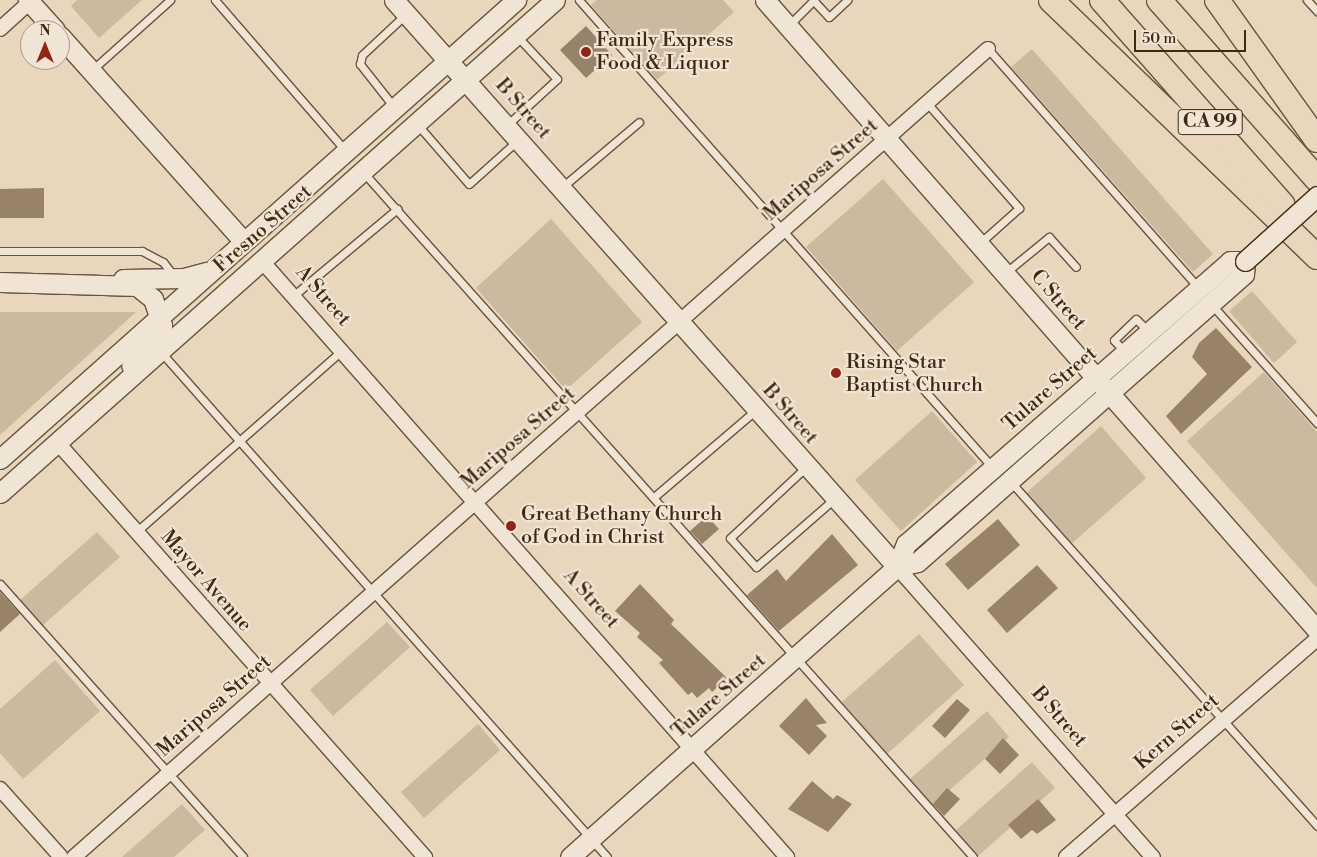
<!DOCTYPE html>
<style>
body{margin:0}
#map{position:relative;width:1317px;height:857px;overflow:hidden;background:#e8d6bd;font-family:"Libre Bodoni",serif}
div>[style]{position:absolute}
.green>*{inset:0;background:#cbb9a0}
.building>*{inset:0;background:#97836a}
.roads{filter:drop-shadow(1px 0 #69543b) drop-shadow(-1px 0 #69543b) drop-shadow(0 1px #69543b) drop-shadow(0 -1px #69543b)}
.lane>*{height:7px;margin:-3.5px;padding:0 3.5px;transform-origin:3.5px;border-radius:3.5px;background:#f0e4d4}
.street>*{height:14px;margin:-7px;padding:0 7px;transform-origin:7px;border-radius:7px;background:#f0e4d4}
.secondary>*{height:19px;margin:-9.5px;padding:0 9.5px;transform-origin:9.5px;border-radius:9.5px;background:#f0e4d4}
.highway>*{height:24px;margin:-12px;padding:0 12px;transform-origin:12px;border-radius:12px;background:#e8d6bd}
.bridges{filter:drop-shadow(1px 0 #3f2910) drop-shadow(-1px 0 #3f2910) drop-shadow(0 1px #3f2910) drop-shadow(0 -1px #3f2910)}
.secondary-bridge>*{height:19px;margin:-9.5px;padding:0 9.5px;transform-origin:9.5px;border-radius:9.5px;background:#f0e4d4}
.dots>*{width:14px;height:14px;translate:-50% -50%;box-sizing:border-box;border:2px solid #f0e4d4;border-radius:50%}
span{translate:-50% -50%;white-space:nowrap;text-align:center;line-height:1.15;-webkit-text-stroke:4.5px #f0e4d4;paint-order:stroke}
.shield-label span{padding:1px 4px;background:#f0e4d4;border:1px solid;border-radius:4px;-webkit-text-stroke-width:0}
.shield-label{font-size:19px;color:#3f2910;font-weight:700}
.poi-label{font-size:20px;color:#3f2910}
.left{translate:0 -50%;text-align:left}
.street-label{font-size:20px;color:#3f2910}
.north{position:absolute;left:20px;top:20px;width:50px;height:50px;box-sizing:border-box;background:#f0e4d4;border:1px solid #a99986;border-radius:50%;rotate:0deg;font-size:14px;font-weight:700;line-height:20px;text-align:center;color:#3f2910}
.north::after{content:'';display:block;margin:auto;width:18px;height:22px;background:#8f2418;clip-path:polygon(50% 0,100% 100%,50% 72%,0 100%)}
.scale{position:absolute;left:1134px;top:30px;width:112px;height:22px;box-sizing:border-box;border:2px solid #3f2910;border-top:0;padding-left:6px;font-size:15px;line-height:18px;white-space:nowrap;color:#3f2910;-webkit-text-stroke:4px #f0e4d4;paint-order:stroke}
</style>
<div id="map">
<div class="green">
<i style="clip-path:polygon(77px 0,142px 0,99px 38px,71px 6px)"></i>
<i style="clip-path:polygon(597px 0,723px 0,734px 12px,657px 80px,591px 5px)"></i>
<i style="clip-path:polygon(1032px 49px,1213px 254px,1193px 272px,1011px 67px)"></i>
<i style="clip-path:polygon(883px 179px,974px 282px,897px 351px,806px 247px)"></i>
<i style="clip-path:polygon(551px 219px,642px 322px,566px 390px,476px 288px)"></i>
<i style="clip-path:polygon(1252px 291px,1297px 342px,1274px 363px,1229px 311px)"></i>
<i style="clip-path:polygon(0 312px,136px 312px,0 435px)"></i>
<i style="clip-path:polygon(1264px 372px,1317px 432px,1317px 588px,1187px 441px)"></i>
<i style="clip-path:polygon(932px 411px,977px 462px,901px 531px,855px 480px)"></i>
<i style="clip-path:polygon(1101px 426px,1146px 478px,1069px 546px,1024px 495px)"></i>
<i style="clip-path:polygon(97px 532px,120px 557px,43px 625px,20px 600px)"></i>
<i style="clip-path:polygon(387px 622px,410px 647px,333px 716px,310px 690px)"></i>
<i style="clip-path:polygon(919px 634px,964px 685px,887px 754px,842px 702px)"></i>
<i style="clip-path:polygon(55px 660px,100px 711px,23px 779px,0 753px,0 709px)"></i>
<i style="clip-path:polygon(987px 711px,1009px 737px,933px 805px,910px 779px)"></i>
<i style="clip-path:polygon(478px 724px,500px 750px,424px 818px,401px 792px)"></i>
<i style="clip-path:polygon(1032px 762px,1055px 788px,978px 856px,955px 831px)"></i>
<i style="clip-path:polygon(182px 804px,205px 830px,174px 857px,122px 857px)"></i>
</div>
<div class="building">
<i style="clip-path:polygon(586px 26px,612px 55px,586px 78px,560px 50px)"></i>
<i style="clip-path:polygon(44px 188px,44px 218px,0 218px,0 189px)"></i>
<i style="clip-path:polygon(1216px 328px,1252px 367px,1181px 434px,1166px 416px,1207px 374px,1192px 357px,1199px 343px)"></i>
<i style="clip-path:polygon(707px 516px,719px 529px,702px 544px,690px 531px)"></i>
<i style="clip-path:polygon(998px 519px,1020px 545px,968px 590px,945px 564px)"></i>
<i style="clip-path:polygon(832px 534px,858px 565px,779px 631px,747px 595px,777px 569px,786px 581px)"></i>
<i style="clip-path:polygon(1037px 565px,1058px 588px,1007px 633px,987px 610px)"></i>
<i style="clip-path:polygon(640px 584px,674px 620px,671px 624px,727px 678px,712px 692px,709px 688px,697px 698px,692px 692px,688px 695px,659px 663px,663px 660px,637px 637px,640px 633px,615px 611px)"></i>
<i style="clip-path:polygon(0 592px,20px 614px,0 632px)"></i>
<i style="clip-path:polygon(806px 698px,827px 723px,816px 725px,827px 736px,809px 755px,779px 726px)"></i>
<i style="clip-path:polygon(957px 699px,970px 710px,945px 738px,932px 726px)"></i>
<i style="clip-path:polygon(1003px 738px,1019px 755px,1000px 774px,985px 759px)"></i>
<i style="clip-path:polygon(812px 781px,833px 799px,837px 795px,852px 804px,828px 832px,788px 809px)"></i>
<i style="clip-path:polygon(947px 788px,960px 799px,944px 816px,933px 804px)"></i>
<i style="clip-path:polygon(1038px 799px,1056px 820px,1037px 834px,1032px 830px,1021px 839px,1008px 825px)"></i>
</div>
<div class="roads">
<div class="lane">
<i style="left:215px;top:0;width:200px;rotate:49.1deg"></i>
<i style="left:579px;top:0;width:625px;rotate:48.5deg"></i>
<i style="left:813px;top:0;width:23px;rotate:47deg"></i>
<i style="left:829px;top:17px;width:25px;rotate:-43deg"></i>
<i style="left:1307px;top:0;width:15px;rotate:48deg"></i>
<i style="left:788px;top:26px;width:37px;rotate:-45deg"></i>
<i style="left:988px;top:49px;width:317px;rotate:48.6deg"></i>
<i style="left:92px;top:70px;width:105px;rotate:-41.9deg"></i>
<i style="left:927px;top:103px;width:140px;rotate:48.8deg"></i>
<i style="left:1019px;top:208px;width:52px;rotate:138.1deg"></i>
<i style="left:394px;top:107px;width:55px;rotate:-128.3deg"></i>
<i style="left:360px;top:64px;width:9px;rotate:-77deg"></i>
<i style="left:362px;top:55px;width:60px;rotate:-43deg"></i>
<i style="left:417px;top:124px;width:79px;rotate:49.1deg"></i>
<i style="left:469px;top:184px;width:64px;rotate:-41.9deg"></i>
<i style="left:507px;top:125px;width:68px;rotate:-42.6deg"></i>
<i style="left:557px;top:79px;width:60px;rotate:-133deg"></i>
<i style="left:363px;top:172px;width:917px;rotate:48.31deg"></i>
<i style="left:561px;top:188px;width:102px;rotate:-40.2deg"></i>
<i style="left:0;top:251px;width:142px"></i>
<i style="left:142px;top:251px;width:24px;rotate:28deg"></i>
<i style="left:163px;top:262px;width:18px;rotate:52deg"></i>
<i style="left:1005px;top:273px;width:57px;rotate:-39.3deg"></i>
<i style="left:1049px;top:237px;width:40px;rotate:48deg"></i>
<i style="left:293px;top:296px;width:136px;rotate:-39.9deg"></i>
<i style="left:1212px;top:305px;width:158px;rotate:48.3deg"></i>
<i style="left:160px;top:351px;width:675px;rotate:48.54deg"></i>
<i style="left:1125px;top:352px;width:16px;rotate:-133deg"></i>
<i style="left:1114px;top:340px;width:30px;rotate:-44deg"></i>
<i style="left:1136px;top:319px;width:17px;rotate:45deg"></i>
<i style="left:806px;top:467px;width:104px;rotate:136.9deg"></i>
<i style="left:730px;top:538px;width:39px;rotate:48deg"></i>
<i style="left:756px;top:567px;width:103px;rotate:-41.1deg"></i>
<i style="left:1010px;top:481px;width:462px;rotate:48.3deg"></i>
<i style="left:654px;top:497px;width:134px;rotate:-40.5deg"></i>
<i style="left:136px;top:532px;width:273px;rotate:-41.4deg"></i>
<i style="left:0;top:584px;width:365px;rotate:48.3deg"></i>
</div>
<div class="street">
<i style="left:0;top:29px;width:43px;rotate:-42.2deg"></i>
<i style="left:261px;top:260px;width:796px;rotate:48.62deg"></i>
<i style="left:57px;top:442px;width:555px;rotate:48.44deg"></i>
<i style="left:897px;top:567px;width:387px;rotate:48.6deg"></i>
<i style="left:0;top:789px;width:91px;rotate:48.1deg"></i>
<i style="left:74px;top:857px;width:1220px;rotate:-41.48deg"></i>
<i style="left:1066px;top:857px;width:332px;rotate:-41deg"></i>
</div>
<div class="secondary">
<i style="left:28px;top:0;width:40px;rotate:48deg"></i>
<i style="left:394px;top:0;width:758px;rotate:48.42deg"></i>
<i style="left:765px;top:0;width:838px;rotate:48.78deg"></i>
<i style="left:60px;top:36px;width:276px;rotate:48.2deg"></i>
<i style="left:123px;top:279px;width:61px;rotate:-0.9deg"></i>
<i style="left:184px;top:278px;width:24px;rotate:-15deg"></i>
<i style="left:0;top:282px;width:137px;rotate:1.7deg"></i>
<i style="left:137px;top:286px;width:21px;rotate:39deg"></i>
<i style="left:153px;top:299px;width:28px;rotate:71deg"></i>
<i style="left:162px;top:325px;width:51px;rotate:127.1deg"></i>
<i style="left:0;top:459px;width:691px;rotate:-41.65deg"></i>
<i style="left:0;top:493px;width:742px;rotate:-41.61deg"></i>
<i style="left:570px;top:857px;width:437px;rotate:-41.6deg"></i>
<i style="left:897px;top:567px;width:25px;rotate:-69deg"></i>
<i style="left:906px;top:544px;width:430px;rotate:-41.1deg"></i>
<i style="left:1230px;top:261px;width:15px"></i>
<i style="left:1245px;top:261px;width:13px;rotate:94deg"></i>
<i style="left:1244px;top:274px;width:436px;rotate:138.6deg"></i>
<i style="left:917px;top:562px;width:21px;rotate:166deg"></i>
</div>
<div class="highway">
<i style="left:1051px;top:0;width:370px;rotate:44deg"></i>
<i style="left:1102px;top:0;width:273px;rotate:48.6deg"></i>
<i style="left:1159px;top:0;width:239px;rotate:48.6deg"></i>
<i style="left:1217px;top:0;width:172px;rotate:54.5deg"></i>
</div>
</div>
<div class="bridges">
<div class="secondary-bridge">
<i style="left:1245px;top:261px;width:97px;rotate:-42.1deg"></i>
</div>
</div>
<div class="dots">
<i style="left:586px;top:52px;background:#8f2418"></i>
<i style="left:836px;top:373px;background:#8f2418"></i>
<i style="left:511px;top:526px;background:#8f2418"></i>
</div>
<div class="shield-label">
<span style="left:1210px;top:122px">CA 99</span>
</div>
<div class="poi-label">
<span class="left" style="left:596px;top:52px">Family Express<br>Food &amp; Liquor</span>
<span class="left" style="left:846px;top:374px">Rising Star<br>Baptist Church</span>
<span class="left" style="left:521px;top:526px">Great Bethany Church<br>of God in Christ</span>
</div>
<div class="street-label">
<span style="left:523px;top:109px;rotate:49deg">B Street</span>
<span style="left:821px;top:170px;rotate:-41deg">Mariposa Street</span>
<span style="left:263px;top:229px;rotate:-41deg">Fresno Street</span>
<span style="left:323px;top:296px;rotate:49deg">A Street</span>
<span style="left:1058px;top:300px;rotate:49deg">C Street</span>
<span style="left:1050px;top:389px;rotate:-41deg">Tulare Street</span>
<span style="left:790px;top:414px;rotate:49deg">B Street</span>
<span style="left:518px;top:438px;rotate:-41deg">Mariposa Street</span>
<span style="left:206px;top:581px;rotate:49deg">Mayor Avenue</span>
<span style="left:591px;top:599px;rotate:48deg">A Street</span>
<span style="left:719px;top:696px;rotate:-41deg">Tulare Street</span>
<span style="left:214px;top:706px;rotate:-41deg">Mariposa Street</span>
<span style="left:1059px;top:717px;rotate:49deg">B Street</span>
<span style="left:1177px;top:732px;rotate:-41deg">Kern Street</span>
</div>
<div class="north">N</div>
<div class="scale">50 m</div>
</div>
